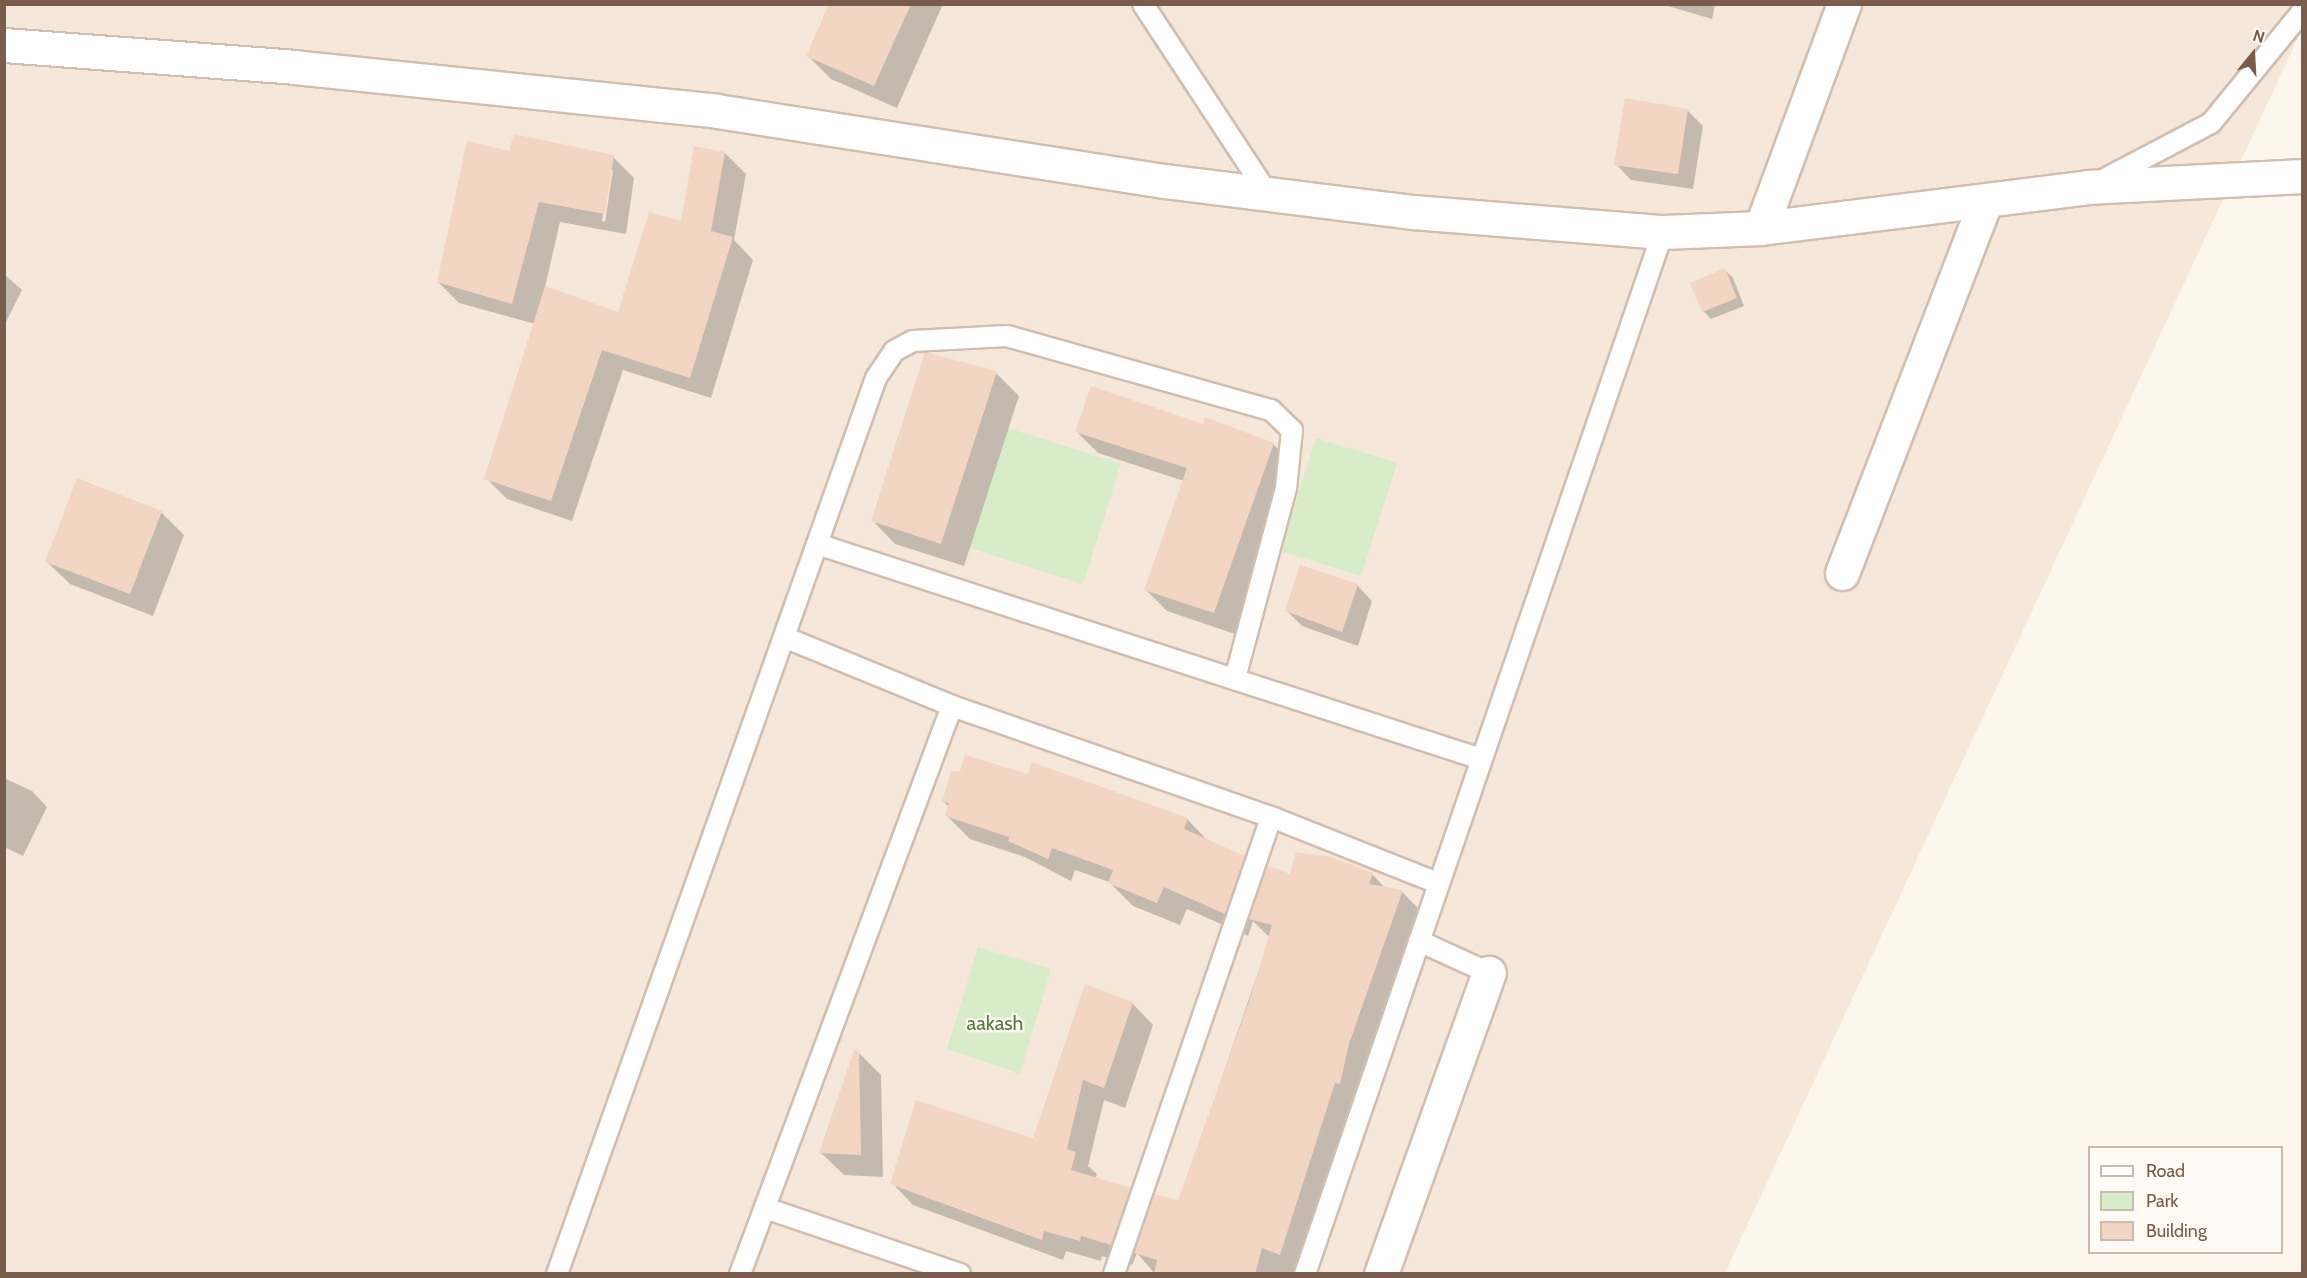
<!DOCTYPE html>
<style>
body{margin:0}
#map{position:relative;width:2307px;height:1278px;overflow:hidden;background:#fdf6ec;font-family:Cabin,sans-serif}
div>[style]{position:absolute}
.residential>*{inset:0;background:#f5e8da}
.green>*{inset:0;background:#d8ecc9}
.shadow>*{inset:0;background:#0003}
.building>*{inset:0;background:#f3d5c3}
.roads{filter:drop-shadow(2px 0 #d1beb0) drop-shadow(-2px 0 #d1beb0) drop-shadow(0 2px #d1beb0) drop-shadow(0 -2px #d1beb0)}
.lane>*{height:20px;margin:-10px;padding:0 10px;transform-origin:10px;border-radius:10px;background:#fff}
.street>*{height:33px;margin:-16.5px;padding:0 16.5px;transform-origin:16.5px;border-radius:16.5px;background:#fff}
.secondary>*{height:33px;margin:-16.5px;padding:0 16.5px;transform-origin:16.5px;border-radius:16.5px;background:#fff}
span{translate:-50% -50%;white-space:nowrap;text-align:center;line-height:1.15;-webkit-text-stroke:4.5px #fffaf3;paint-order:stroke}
.park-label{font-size:20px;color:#537a41}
.frame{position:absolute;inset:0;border:6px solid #7a5c4d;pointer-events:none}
.legend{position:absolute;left:2088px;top:1146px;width:195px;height:108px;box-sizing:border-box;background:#fffaf3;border:2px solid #cabbb1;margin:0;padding:8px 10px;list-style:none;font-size:18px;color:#7a5c4d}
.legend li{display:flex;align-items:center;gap:12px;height:30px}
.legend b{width:30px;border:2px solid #cabbb1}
.north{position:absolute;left:2223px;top:24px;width:60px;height:60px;-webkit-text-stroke:4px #fffaf3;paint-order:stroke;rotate:18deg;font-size:16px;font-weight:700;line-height:24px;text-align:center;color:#7a5c4d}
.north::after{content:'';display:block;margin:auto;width:21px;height:27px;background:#7a5c4d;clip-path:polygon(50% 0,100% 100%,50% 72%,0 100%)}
</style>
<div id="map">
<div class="residential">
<i style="clip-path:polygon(5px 5px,2302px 5px,2302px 29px,1725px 1273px,5px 1274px)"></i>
</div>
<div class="green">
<i style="clip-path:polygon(1008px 428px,1121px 464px,1083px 584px,969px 548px)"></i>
<i style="clip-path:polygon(1316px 438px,1397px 463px,1361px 576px,1280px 551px)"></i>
<i style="clip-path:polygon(978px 947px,1051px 969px,1020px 1074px,947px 1049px)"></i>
</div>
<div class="shadow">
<i style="clip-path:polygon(831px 4px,943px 4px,897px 108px,831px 79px,808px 56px)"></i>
<i style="clip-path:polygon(1661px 4px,1715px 4px,1712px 19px)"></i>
<i style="clip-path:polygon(1687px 110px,1703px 126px,1693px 189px,1631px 180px,1616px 164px)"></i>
<i style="clip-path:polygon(evenodd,511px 153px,613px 157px,634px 178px,626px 234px,560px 222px,540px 309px,619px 314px,682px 223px,725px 153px,746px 174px,734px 240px,753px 260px,711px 398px,623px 370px,572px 521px,507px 499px,486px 478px,535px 324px,459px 303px,438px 282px,511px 153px,610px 170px,613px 170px,605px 222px,602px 221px,610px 170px)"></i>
<i style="clip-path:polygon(1725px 270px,1733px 278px,1744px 306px,1711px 319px,1703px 311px)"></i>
<i style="clip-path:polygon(4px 274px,22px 290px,6px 322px,4px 322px)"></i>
<i style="clip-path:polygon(996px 373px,1019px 396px,964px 566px,895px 544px,873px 521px)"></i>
<i style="clip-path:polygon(1204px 426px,1273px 444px,1295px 465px,1235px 634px,1167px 611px,1146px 590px,1184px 481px,1098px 453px,1077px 432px)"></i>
<i style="clip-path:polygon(161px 512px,184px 535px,153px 616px,70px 584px,47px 562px)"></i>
<i style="clip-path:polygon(1357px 585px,1372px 601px,1358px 646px,1302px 626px,1287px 611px)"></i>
<i style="clip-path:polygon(4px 778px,32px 791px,47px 807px,23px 856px,4px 847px)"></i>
<i style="clip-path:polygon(944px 802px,1187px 819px,1209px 842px,1244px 857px,1265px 877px,1372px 874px,1386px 889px,1402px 892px,1431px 921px,1312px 1274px,1155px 1274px,1137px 1253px,1132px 1265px,1102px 1256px,1101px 1261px,1066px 1251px,1063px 1260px,913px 1205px,892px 1183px,1034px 1140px,1132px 1003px,1153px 1025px,1125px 1108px,1104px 1100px,1088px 1166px,1097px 1174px,1095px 1179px,1130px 1189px,1150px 1209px,1179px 1202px,1270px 938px,1253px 921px,1248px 936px,1187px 909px,1180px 925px,1133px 906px,1109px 882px,1075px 870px,1071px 881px,1025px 857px,970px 839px,947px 816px,949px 807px)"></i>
<i style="clip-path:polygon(858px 1052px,881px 1075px,883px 1177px,844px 1175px,821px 1153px)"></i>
</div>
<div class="building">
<i style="clip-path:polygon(829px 4px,911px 4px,874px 86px,806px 56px)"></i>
<i style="clip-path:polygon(1625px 98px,1688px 109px,1678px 174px,1614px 165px)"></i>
<i style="clip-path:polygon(514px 134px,614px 155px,605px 214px,539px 202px,512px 304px,437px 282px,467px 141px,509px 151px)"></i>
<i style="clip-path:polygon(694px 146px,725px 152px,711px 231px,733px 237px,690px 378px,602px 350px,551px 501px,484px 479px,545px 286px,618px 312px,649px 212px,681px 221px)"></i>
<i style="clip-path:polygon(1725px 268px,1737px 298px,1702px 312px,1690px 283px)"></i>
<i style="clip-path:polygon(925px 352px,997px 371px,941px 544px,871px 521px)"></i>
<i style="clip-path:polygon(1091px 386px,1203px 424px,1205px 417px,1274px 443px,1214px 613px,1144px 590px,1187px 468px,1075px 432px)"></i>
<i style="clip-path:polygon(77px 478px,162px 511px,130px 594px,45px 562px)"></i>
<i style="clip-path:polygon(1300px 565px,1358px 584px,1342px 632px,1285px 611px)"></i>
<i style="clip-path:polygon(965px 755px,1028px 774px,1032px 762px,1188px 818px,1184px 829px,1245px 856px,1225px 914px,1164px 887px,1157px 903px,1108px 883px,1113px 870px,1052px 848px,1048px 859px,1008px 841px,1009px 837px,945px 816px,949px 803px,942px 802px,951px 771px,960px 771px)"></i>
<i style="clip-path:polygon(1296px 852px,1331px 857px,1373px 873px,1369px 884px,1403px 890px,1349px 1044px,1340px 1084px,1335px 1083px,1280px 1255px,1262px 1248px,1255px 1274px,1154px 1274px,1157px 1260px,1134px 1253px,1154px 1194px,1178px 1200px,1252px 993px,1272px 925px,1249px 919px,1267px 865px,1290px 874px)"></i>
<i style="clip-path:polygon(1085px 984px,1133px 1002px,1104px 1088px,1083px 1080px,1067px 1149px,1076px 1152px,1071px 1170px,1131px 1188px,1111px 1245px,1081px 1236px,1080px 1241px,1044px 1231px,1042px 1240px,890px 1184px,916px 1100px,1033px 1138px)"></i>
<i style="clip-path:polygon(854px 1050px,859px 1051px,861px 1155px,819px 1153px)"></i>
</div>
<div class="roads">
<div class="lane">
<i style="left:1143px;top:4px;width:227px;rotate:56.7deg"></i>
<i style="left:2101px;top:181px;width:124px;rotate:-27.8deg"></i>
<i style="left:2211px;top:123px;width:144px;rotate:-50.7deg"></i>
<i style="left:817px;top:544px;width:698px;rotate:17.94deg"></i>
<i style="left:784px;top:637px;width:182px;rotate:22.3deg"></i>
<i style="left:952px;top:706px;width:338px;rotate:19.2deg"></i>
<i style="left:1271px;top:817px;width:180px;rotate:21.6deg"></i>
<i style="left:1419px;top:941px;width:77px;rotate:24.6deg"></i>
<i style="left:765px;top:1208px;width:206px;rotate:18.7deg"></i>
<i style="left:557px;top:1274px;width:951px;rotate:-70.4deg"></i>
<i style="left:876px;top:378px;width:32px;rotate:-56deg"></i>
<i style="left:894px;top:351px;width:21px;rotate:-28deg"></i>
<i style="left:913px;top:341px;width:94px;rotate:-3deg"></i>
<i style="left:1007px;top:336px;width:274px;rotate:15.7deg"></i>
<i style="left:1271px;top:410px;width:29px;rotate:44deg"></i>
<i style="left:1292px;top:430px;width:58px;rotate:95.9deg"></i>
<i style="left:1286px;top:488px;width:198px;rotate:105deg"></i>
<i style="left:740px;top:1274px;width:606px;rotate:-69.53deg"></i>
<i style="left:1114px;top:1274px;width:483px;rotate:-71deg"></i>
<i style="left:1305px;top:1274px;width:1102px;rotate:-71.04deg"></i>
</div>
<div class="street">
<i style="left:1761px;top:228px;width:239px;rotate:-69.7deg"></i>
<i style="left:1842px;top:573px;width:398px;rotate:-68.9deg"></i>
<i style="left:1381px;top:1274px;width:320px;rotate:-70.3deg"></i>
</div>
<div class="secondary">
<i style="left:4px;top:45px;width:291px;rotate:4.3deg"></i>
<i style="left:294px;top:67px;width:425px;rotate:5.9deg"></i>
<i style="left:717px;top:111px;width:452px;rotate:8.9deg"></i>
<i style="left:1164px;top:181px;width:251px;rotate:7.1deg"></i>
<i style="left:1413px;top:212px;width:251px;rotate:4.6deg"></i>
<i style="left:1663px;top:232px;width:98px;rotate:-2.3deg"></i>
<i style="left:1761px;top:228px;width:330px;rotate:-7.1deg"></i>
<i style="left:2088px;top:187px;width:214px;rotate:-2.9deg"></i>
</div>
</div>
<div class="park-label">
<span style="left:995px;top:1023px">aakash</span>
</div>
<div class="frame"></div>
<ul class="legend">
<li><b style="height:8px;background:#fff"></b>Road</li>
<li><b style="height:16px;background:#d8ecc9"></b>Park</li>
<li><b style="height:16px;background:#f3d5c3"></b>Building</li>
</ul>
<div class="north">N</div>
</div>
